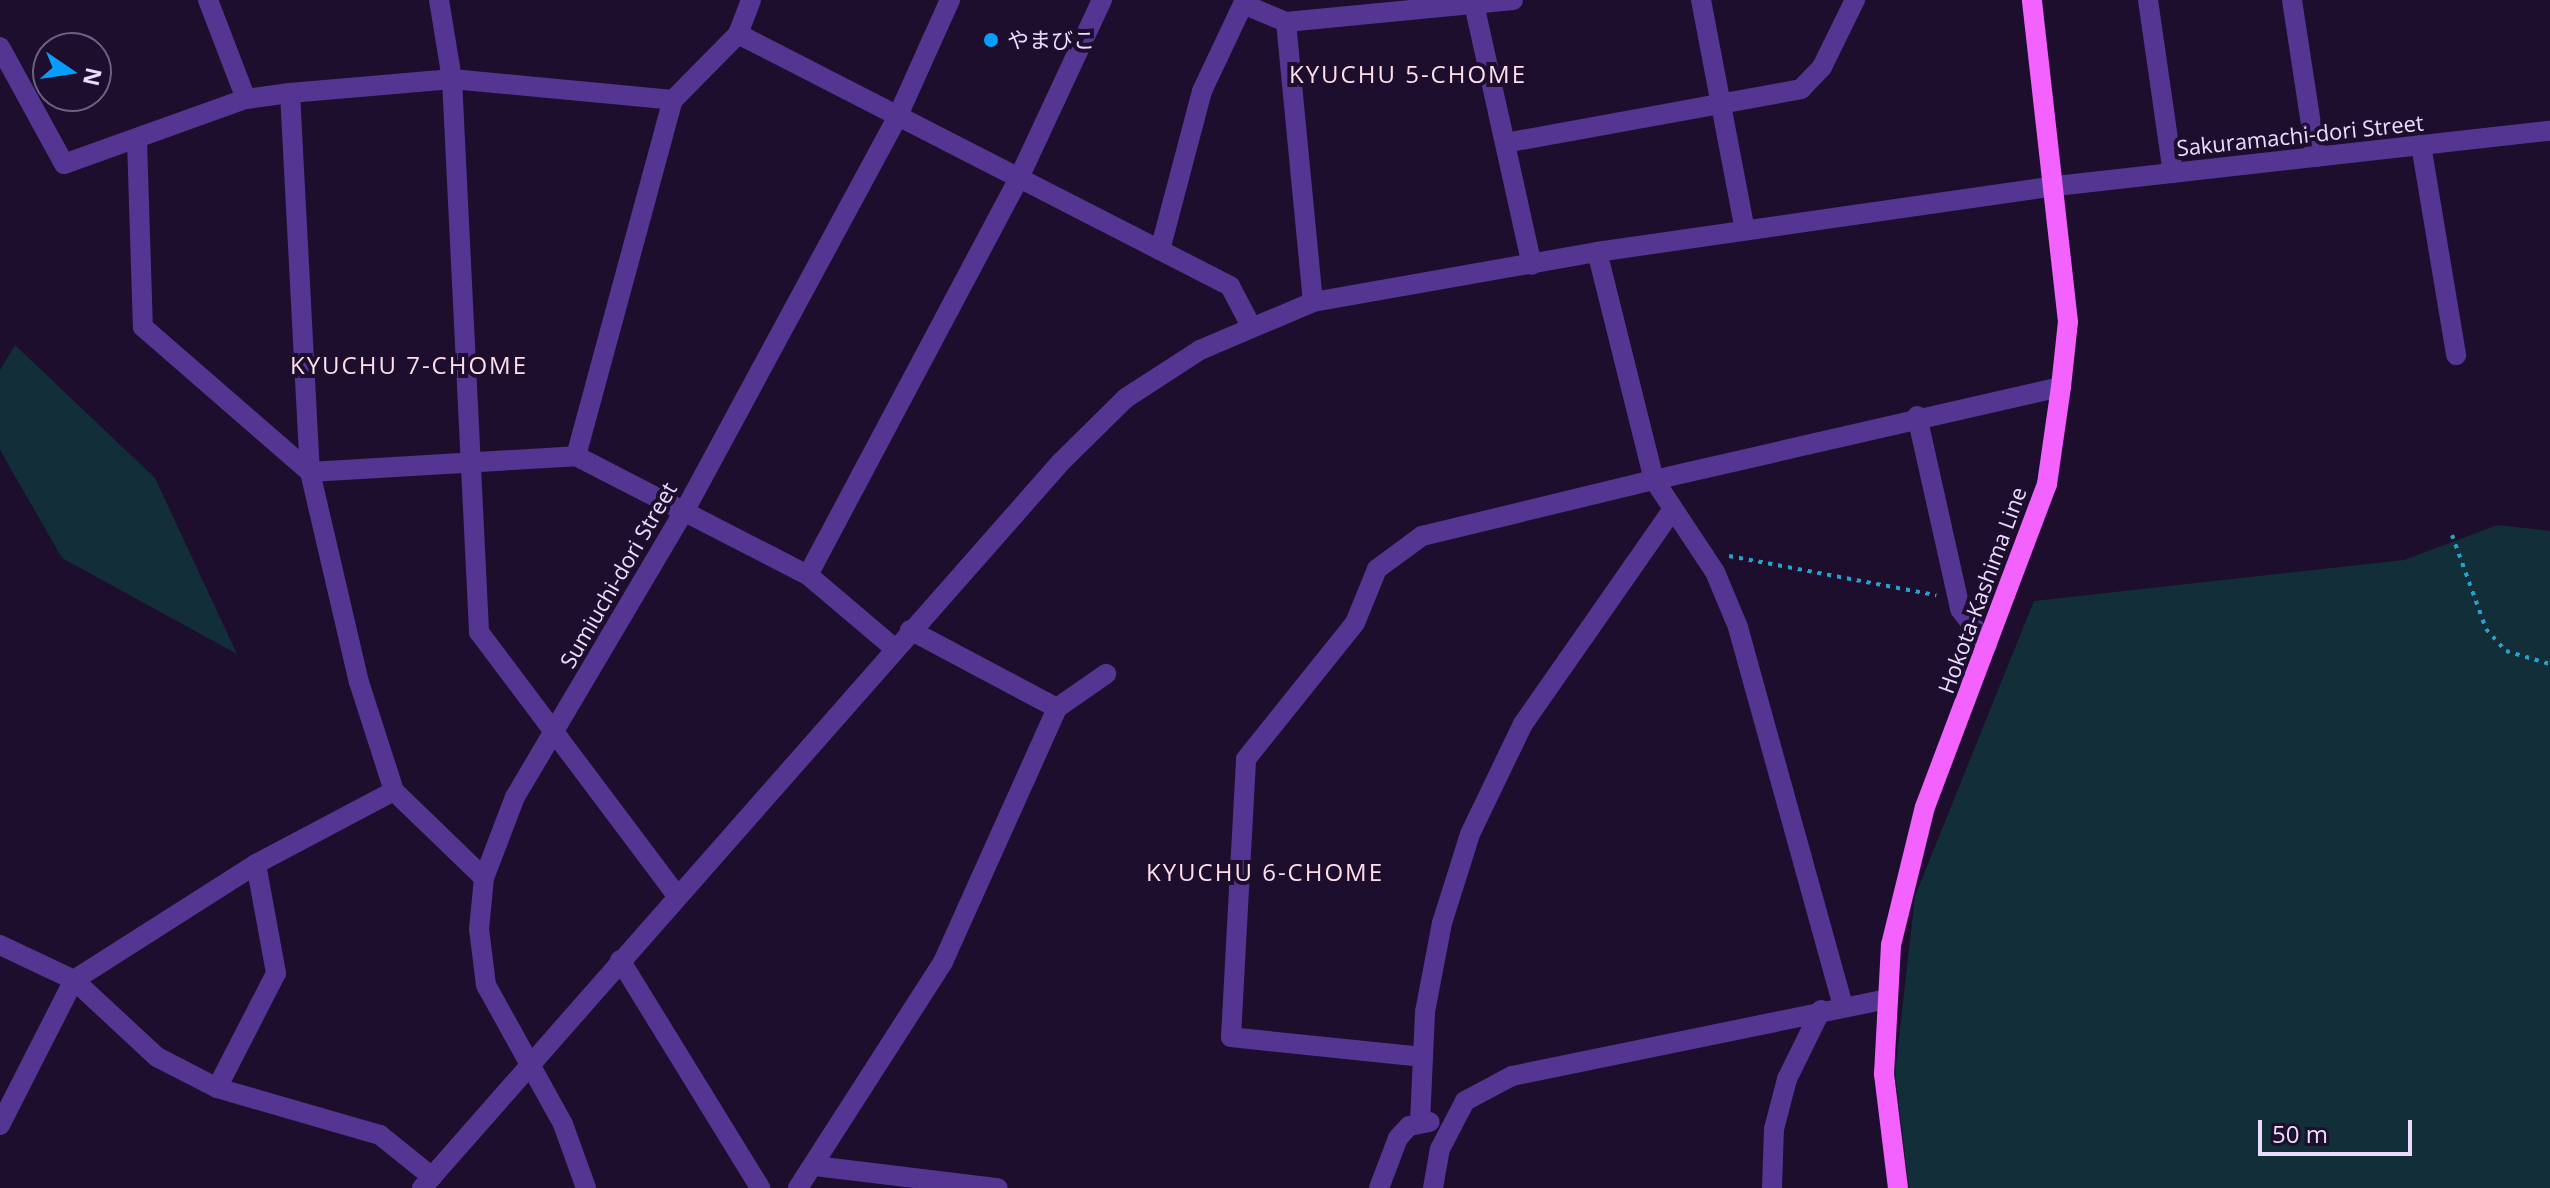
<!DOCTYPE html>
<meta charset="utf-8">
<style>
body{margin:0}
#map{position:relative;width:2550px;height:1188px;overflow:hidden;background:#1d0e2e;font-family:"Open Sans","Noto Sans JP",sans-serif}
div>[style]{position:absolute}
.green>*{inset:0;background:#112e39}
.path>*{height:4px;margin-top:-2px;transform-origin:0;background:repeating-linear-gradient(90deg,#23a4cc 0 4px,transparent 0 10px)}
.minor>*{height:20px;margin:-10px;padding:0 10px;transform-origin:10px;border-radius:10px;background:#543592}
.major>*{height:20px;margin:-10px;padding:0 10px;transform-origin:10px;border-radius:10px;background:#f362ff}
.dots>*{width:22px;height:22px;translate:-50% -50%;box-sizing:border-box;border:4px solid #1d0e2e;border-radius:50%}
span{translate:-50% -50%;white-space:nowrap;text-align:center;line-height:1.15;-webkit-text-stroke:8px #1d0e2e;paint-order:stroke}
.poi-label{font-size:22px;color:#eadbff}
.left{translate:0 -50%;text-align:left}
.street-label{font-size:22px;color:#eadbff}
.neighbourhood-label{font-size:24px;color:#ffdde9;letter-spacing:2px}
.north{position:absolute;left:32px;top:32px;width:80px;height:80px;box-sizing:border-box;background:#1d0e2e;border:2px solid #6f6082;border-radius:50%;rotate:103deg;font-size:22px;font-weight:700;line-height:32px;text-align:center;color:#eadbff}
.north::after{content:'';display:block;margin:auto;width:28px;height:36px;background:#079dff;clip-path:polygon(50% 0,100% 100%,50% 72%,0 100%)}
.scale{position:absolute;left:2258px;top:1120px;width:154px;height:36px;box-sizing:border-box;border:4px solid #eadbff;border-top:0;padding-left:10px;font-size:24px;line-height:28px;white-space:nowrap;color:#eadbff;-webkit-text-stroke:6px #1d0e2e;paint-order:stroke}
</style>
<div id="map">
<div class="green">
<i style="clip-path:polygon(15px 345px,155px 478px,237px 654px,62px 558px,0 450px,0 370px)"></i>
<i style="clip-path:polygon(2498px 525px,2550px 531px,2550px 1188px,1909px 1188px,1895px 1073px,1915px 896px,2034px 601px,2404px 560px)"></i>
</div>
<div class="path">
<i style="left:2452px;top:535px;width:100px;rotate:70.1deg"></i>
<i style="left:2486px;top:629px;width:30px;rotate:48deg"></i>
<i style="left:2506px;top:651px;width:46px;rotate:16.5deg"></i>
<i style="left:1729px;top:556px;width:211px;rotate:10.7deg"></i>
</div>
<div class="minor">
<i style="left:208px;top:0;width:106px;rotate:69deg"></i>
<i style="left:439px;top:0;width:80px;rotate:80.7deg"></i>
<i style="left:452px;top:79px;width:554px;rotate:87.2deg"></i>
<i style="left:479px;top:632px;width:328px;rotate:53.1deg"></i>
<i style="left:1701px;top:0;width:234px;rotate:79.2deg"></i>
<i style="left:2148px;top:0;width:175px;rotate:81.8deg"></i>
<i style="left:2292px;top:0;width:159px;rotate:81.3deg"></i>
<i style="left:1243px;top:4px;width:47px;rotate:22.7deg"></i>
<i style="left:1286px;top:22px;width:228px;rotate:-5.5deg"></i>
<i style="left:1474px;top:4px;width:267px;rotate:77.5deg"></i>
<i style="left:1286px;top:22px;width:281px;rotate:84.5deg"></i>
<i style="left:738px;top:34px;width:553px;rotate:27.12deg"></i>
<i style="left:1230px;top:286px;width:45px;rotate:62.3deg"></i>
<i style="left:0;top:47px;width:133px;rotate:61.3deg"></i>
<i style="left:64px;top:164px;width:193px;rotate:-19.7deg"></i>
<i style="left:246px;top:99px;width:44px;rotate:-7.8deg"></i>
<i style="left:290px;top:93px;width:163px;rotate:-4.9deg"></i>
<i style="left:452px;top:79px;width:222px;rotate:5.4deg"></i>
<i style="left:673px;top:100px;width:93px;rotate:-45.4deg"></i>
<i style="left:738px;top:34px;width:36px;rotate:-69deg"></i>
<i style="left:290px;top:93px;width:380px;rotate:87deg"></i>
<i style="left:310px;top:472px;width:216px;rotate:76.9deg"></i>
<i style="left:359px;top:682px;width:114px;rotate:72.2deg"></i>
<i style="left:394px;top:791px;width:125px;rotate:44deg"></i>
<i style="left:137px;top:140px;width:187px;rotate:88.2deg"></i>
<i style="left:143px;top:327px;width:221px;rotate:41deg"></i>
<i style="left:310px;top:472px;width:266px;rotate:-3.4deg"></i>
<i style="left:576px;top:456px;width:261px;rotate:27.2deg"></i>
<i style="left:808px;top:575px;width:113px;rotate:40.3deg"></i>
<i style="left:1505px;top:143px;width:301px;rotate:-10.3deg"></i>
<i style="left:1801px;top:89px;width:30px;rotate:-46deg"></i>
<i style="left:1822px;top:67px;width:75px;rotate:-63.8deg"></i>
<i style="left:2421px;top:145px;width:213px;rotate:80.5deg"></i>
<i style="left:1160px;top:250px;width:164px;rotate:-75.2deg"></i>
<i style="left:1202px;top:91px;width:101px;rotate:-64.7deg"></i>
<i style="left:1917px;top:416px;width:198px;rotate:77.4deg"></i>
<i style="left:1960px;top:609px;width:45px;rotate:53.1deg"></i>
<i style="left:576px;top:456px;width:369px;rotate:-74.8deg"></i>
<i style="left:808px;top:575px;width:447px;rotate:-62deg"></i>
<i style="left:1018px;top:180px;width:199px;rotate:-65deg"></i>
<i style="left:910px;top:630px;width:166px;rotate:28deg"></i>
<i style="left:0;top:945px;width:82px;rotate:25.3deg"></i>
<i style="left:74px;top:980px;width:113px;rotate:42.9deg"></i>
<i style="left:157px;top:1057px;width:68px;rotate:27.3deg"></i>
<i style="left:217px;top:1088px;width:170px;rotate:16.1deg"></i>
<i style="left:380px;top:1135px;width:67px;rotate:38.9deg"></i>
<i style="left:620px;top:960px;width:268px;rotate:58.4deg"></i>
<i style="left:1843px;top:1006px;width:393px;rotate:-105.5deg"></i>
<i style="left:1738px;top:627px;width:60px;rotate:-112.7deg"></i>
<i style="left:1715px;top:572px;width:110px;rotate:-123.5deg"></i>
<i style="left:1654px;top:480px;width:417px;rotate:-12.9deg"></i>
<i style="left:1423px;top:1057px;width:193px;rotate:-174.1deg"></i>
<i style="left:1231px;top:1037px;width:278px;rotate:-86.9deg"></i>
<i style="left:1246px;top:759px;width:174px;rotate:-51.3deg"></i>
<i style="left:1355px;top:623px;width:58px;rotate:-67.8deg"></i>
<i style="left:1377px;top:569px;width:56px;rotate:-36.3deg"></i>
<i style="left:1422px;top:536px;width:239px;rotate:-13.6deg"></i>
<i style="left:1654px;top:480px;width:235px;rotate:-104deg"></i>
<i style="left:217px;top:1088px;width:129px;rotate:-62.8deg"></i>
<i style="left:276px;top:973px;width:111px;rotate:-100.4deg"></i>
<i style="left:1420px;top:1123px;width:111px;rotate:-87.4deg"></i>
<i style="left:1425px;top:1012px;width:91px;rotate:-79.2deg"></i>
<i style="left:1442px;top:923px;width:93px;rotate:-72.5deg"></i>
<i style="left:1470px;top:834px;width:122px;rotate:-64.3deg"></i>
<i style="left:1523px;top:724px;width:257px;rotate:-55.1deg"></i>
<i style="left:0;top:1125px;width:163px;rotate:-63deg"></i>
<i style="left:74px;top:980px;width:216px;rotate:-32.5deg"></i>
<i style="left:256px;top:864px;width:156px;rotate:-27.9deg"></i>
<i style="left:815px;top:1166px;width:184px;rotate:6.9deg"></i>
<i style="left:422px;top:1188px;width:967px;rotate:-48.65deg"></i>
<i style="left:1061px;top:462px;width:91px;rotate:-44.6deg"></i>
<i style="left:1126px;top:398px;width:88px;rotate:-33deg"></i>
<i style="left:1200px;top:350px;width:123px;rotate:-23deg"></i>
<i style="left:1313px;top:302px;width:288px;rotate:-10deg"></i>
<i style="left:1597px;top:252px;width:464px;rotate:-8.2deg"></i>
<i style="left:2056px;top:186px;width:497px;rotate:-6.4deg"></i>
<i style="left:586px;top:1188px;width:68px;rotate:-109.8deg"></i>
<i style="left:563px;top:1124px;width:159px;rotate:-119deg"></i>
<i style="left:486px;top:985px;width:56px;rotate:-97.1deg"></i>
<i style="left:479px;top:929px;width:51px;rotate:-84.4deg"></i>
<i style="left:484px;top:878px;width:87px;rotate:-69.1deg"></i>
<i style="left:515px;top:797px;width:334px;rotate:-59.4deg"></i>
<i style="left:685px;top:510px;width:443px;rotate:-61.6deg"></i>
<i style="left:896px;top:120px;width:132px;rotate:-65.8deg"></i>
<i style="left:798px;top:1188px;width:269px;rotate:-57.3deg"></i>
<i style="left:943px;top:962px;width:278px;rotate:-65.8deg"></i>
<i style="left:1057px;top:708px;width:60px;rotate:-34.8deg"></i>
<i style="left:1379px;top:1188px;width:53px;rotate:-69.2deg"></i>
<i style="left:1398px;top:1138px;width:16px;rotate:-47deg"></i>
<i style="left:1409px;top:1126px;width:21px;rotate:-11deg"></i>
<i style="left:1433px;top:1188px;width:40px;rotate:-80deg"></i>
<i style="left:1440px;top:1149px;width:54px;rotate:-62.5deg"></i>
<i style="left:1465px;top:1101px;width:53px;rotate:-28deg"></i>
<i style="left:1512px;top:1076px;width:382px;rotate:-11.6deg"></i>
<i style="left:1772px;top:1188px;width:59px;rotate:-88.1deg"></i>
<i style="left:1774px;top:1129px;width:52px;rotate:-75.4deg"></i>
<i style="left:1787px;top:1079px;width:77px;rotate:-63.8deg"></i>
</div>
<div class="major">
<i style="left:1898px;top:1188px;width:115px;rotate:-97deg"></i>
<i style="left:1884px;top:1074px;width:129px;rotate:-86.9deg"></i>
<i style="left:1891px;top:945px;width:142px;rotate:-76.2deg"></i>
<i style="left:1925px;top:807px;width:345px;rotate:-69.3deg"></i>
<i style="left:2047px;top:484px;width:98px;rotate:-81.8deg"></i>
<i style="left:2061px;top:387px;width:65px;rotate:-83.9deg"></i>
<i style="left:2068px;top:322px;width:324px;rotate:-96.4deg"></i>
</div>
<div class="dots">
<i style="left:991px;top:40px;background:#079dff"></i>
</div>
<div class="poi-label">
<span class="left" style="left:1007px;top:40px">やまびこ</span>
</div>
<div class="street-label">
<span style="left:2300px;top:135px;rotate:-6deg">Sakuramachi-dori Street</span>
<span style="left:618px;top:575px;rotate:-60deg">Sumiuchi-dori Street</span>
<span style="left:1982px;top:590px;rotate:-70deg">Hokota-Kashima Line</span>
</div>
<div class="neighbourhood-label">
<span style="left:1408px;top:74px">KYUCHU 5-CHOME</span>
<span style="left:409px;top:365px">KYUCHU 7-CHOME</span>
<span style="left:1265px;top:872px">KYUCHU 6-CHOME</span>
</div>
<div class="north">N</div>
<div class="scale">50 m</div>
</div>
